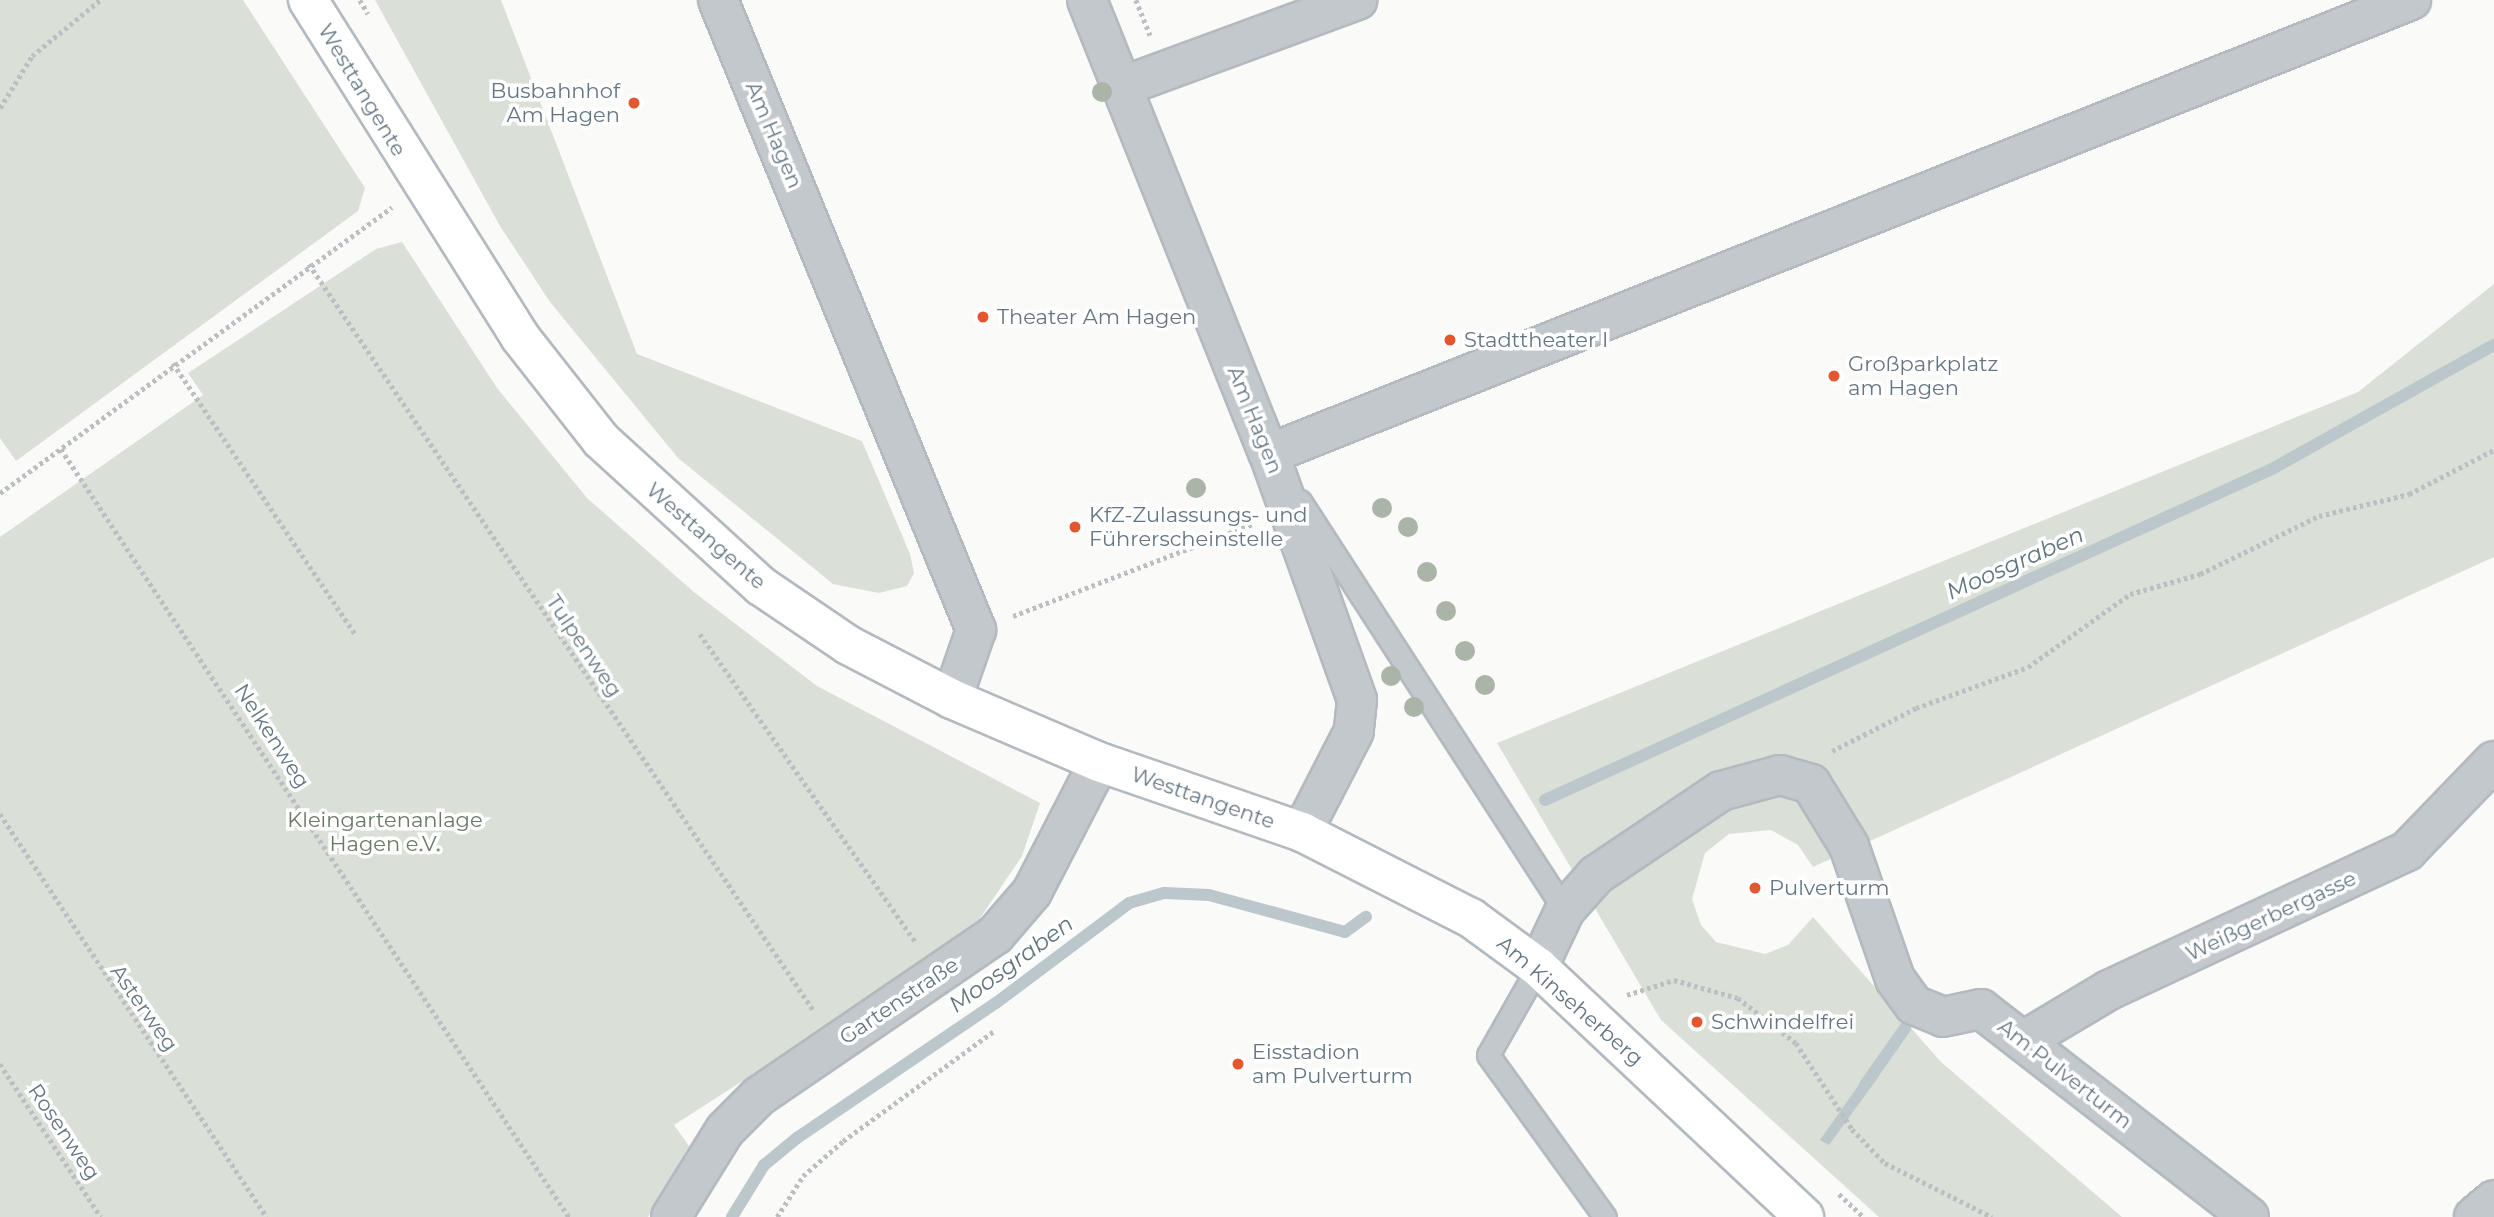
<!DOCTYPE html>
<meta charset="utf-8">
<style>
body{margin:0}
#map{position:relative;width:2494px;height:1217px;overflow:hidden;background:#fafaf8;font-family:Montserrat,sans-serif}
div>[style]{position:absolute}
.green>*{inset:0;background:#dadfd7}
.water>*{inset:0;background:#bbc7cb}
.stream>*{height:12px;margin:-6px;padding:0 6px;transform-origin:6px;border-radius:6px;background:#bbc7cb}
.path>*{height:4.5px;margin-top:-2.25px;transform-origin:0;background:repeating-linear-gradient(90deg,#bbbfc2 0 3.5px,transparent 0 7px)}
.roads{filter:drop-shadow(2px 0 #b3babf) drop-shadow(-2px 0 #b3babf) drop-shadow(0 2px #b3babf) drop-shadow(0 -2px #b3babf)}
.service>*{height:21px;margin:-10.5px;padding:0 10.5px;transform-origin:10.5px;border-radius:10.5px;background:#c3c8cc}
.minor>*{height:38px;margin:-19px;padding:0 19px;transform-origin:19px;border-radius:19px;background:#c3c8cc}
.secondary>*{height:38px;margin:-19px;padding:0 19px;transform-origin:19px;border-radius:19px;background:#fff}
.trees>*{width:20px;height:20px;margin:-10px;border-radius:50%;background:#aab4a7}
.dots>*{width:19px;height:19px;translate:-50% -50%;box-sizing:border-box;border:4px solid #fff;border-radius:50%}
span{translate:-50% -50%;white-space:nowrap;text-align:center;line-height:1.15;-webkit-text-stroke:7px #fff;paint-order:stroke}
.street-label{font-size:21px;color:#657683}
.poi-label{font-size:21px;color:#657683}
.right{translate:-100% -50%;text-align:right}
.left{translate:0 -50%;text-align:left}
.park-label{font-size:21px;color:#687a64}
.water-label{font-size:23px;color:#60757c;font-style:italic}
</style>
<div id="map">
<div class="green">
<i style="clip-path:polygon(0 0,243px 0,365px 188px,358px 211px,16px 461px,0 438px)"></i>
<i style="clip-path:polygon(375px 0,501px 0,637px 354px,862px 441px,910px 554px,914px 573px,907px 586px,879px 593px,833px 584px,678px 458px,550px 302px,500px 226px)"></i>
<i style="clip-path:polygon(402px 242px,497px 388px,587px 498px,695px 593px,817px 686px,1040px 803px,1022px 856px,968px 936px,674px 1125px,689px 1146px,648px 1217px,0 1217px,0 537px,203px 395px,188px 373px,376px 249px)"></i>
<i style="clip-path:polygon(2494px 284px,2494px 557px,1813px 867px,1798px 845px,1771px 830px,1729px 834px,1705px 853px,1692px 899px,1701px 925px,1716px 942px,1765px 954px,1788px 945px,1813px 917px,1941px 1062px,2122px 1217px,1879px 1217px,1661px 1020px,1497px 743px,2358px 392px)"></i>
</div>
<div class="water">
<i style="clip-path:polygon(1870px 1069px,1879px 1076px,1829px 1145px,1820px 1140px)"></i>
</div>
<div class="stream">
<i style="left:1545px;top:800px;width:799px;rotate:-24.48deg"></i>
<i style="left:2272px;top:469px;width:254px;rotate:-29.2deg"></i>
<i style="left:1865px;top:1085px;width:70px;rotate:-54.9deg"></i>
<i style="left:732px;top:1217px;width:61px;rotate:-58.4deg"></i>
<i style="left:764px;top:1165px;width:43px;rotate:-39.3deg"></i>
<i style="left:797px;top:1138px;width:240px;rotate:-34.2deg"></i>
<i style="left:996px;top:1003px;width:166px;rotate:-36.9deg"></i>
<i style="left:1129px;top:903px;width:37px;rotate:-16deg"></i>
<i style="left:1165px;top:893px;width:44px;rotate:2.6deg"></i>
<i style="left:1209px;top:895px;width:141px;rotate:15.2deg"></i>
<i style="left:1345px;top:932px;width:26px;rotate:-36deg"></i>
</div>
<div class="path">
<i style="left:360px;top:0;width:16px;rotate:60deg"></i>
<i style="left:1136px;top:0;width:38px;rotate:68deg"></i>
<i style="left:0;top:108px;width:61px;rotate:-58.4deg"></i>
<i style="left:32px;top:56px;width:88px;rotate:-39.5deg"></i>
<i style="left:309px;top:264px;width:902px;rotate:55.94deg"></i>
<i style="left:173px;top:363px;width:326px;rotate:56.1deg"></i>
<i style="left:61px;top:449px;width:921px;rotate:56.52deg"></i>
<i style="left:0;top:493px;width:485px;rotate:-36.1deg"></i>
<i style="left:1013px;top:616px;width:257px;rotate:-21deg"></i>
<i style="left:700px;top:634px;width:375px;rotate:55deg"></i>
<i style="left:1832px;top:751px;width:94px;rotate:-27.1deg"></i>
<i style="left:1916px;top:708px;width:119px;rotate:-20.1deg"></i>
<i style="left:2028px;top:667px;width:125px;rotate:-35.6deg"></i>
<i style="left:2130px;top:594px;width:73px;rotate:-15.9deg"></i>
<i style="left:2200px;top:574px;width:132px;rotate:-26deg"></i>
<i style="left:2319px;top:516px;width:93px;rotate:-13.7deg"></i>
<i style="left:2409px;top:494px;width:96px;rotate:-27.4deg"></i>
<i style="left:0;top:814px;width:483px;rotate:56.5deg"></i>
<i style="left:1627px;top:995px;width:49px;rotate:-17.7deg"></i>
<i style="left:1674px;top:980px;width:66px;rotate:15.7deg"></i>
<i style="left:1738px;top:998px;width:73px;rotate:37.8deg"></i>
<i style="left:1796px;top:1043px;width:103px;rotate:56.9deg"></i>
<i style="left:1852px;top:1129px;width:47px;rotate:45.9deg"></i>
<i style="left:1885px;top:1163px;width:120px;rotate:26.8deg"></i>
<i style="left:0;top:1064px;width:183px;rotate:56.6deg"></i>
<i style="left:1839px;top:1194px;width:34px;rotate:43deg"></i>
<i style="left:777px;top:1217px;width:49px;rotate:-57.6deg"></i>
<i style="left:803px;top:1176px;width:53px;rotate:-41.2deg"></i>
<i style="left:843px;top:1141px;width:188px;rotate:-36.1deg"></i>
</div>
<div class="roads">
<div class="service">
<i style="left:1300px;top:501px;width:487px;rotate:57.1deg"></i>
<i style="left:1538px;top:967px;width:101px;rotate:119.6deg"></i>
<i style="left:1488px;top:1055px;width:200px;rotate:54.2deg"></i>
</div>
<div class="minor">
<i style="left:718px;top:0;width:681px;rotate:67.73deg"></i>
<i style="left:976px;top:630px;width:73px;rotate:109.2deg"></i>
<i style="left:1087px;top:0;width:489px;rotate:68.2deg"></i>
<i style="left:1269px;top:454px;width:261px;rotate:70.3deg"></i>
<i style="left:1357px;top:700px;width:31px;rotate:96deg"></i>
<i style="left:1354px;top:731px;width:114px;rotate:117.2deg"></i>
<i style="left:1121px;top:87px;width:252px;rotate:-20.2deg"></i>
<i style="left:1269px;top:454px;width:1229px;rotate:-21.68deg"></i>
<i style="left:1538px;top:967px;width:63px;rotate:-64.7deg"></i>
<i style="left:1565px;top:910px;width:47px;rotate:-48.5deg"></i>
<i style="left:1596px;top:875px;width:151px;rotate:-33.9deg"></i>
<i style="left:1721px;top:791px;width:61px;rotate:-15.2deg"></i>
<i style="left:1780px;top:775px;width:32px;rotate:16deg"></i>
<i style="left:1811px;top:784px;width:73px;rotate:58.5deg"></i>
<i style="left:1849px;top:846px;width:141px;rotate:70.9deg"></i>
<i style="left:1895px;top:979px;width:32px;rotate:54deg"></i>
<i style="left:1914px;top:1005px;width:31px;rotate:22deg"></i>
<i style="left:1943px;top:1017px;width:39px;rotate:-12deg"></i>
<i style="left:1981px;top:1009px;width:339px;rotate:37.8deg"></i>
<i style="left:2025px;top:1040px;width:98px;rotate:-30.8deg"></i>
<i style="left:2109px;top:990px;width:329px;rotate:-25deg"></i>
<i style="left:2407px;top:851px;width:125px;rotate:-46deg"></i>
<i style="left:671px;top:1217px;width:102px;rotate:-58.2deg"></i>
<i style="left:725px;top:1130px;width:48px;rotate:-45deg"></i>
<i style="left:759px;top:1096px;width:286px;rotate:-34.3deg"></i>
<i style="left:995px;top:935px;width:57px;rotate:-49.3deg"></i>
<i style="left:1032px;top:892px;width:146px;rotate:-62.7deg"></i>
<i style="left:2474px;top:1217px;width:26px;rotate:-40deg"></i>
</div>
<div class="secondary">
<i style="left:308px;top:0;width:398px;rotate:57.8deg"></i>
<i style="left:520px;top:337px;width:131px;rotate:51.8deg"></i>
<i style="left:601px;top:440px;width:217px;rotate:42.4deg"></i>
<i style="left:761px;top:586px;width:105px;rotate:34.1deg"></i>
<i style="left:848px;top:645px;width:117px;rotate:27.4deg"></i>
<i style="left:952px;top:699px;width:160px;rotate:23.2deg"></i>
<i style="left:1099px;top:762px;width:215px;rotate:19deg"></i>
<i style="left:1302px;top:832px;width:190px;rotate:27deg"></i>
<i style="left:1471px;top:918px;width:83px;rotate:36.2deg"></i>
<i style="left:1538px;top:967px;width:365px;rotate:43.2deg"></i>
</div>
</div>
<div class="trees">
<i style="left:1102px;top:92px"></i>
<i style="left:1196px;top:488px"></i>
<i style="left:1382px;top:508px"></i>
<i style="left:1408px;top:527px"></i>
<i style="left:1427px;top:572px"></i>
<i style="left:1446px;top:611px"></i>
<i style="left:1465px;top:651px"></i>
<i style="left:1391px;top:676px"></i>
<i style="left:1485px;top:685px"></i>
<i style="left:1414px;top:707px"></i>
</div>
<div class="dots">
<i style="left:634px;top:103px;background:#e4572e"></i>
<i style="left:983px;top:317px;background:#e4572e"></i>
<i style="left:1450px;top:340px;background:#e4572e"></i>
<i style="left:1834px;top:376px;background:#e4572e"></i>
<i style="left:1075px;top:527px;background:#e4572e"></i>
<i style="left:1755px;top:888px;background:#e4572e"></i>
<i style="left:1697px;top:1022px;background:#e4572e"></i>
<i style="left:1238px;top:1064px;background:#e4572e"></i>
</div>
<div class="street-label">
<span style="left:362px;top:90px;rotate:59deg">Westtangente</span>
<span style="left:774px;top:135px;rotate:67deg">Am Hagen</span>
<span style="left:1255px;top:420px;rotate:68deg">Am Hagen</span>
<span style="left:706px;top:536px;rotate:41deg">Westtangente</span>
<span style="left:584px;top:646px;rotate:56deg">Tulpenweg</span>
<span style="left:272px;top:736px;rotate:57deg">Nelkenweg</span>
<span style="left:1203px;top:798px;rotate:19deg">Westtangente</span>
<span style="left:2271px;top:916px;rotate:-25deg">Weißgerbergasse</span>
<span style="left:899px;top:1001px;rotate:-34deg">Gartenstraße</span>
<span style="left:1570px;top:1001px;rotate:41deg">Am Kinseherberg</span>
<span style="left:144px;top:1008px;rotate:55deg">Asterweg</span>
<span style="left:2065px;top:1074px;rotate:38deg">Am Pulverturm</span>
<span style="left:64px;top:1132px;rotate:56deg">Rosenweg</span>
</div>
<div class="poi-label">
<span class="right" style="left:620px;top:103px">Busbahnhof<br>Am Hagen</span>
<span class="left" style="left:997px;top:317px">Theater Am Hagen</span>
<span class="left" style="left:1464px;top:340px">Stadttheater I</span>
<span class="left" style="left:1848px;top:376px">Großparkplatz<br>am Hagen</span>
<span class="left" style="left:1089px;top:527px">KfZ-Zulassungs- und<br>Führerscheinstelle</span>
<span class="left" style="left:1769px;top:888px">Pulverturm</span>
<span class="left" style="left:1711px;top:1022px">Schwindelfrei</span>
<span class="left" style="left:1252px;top:1064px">Eisstadion<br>am Pulverturm</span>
</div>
<div class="park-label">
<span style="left:385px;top:832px">Kleingartenanlage<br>Hagen e.V.</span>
</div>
<div class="water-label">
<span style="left:2015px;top:563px;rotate:-24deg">Moosgraben</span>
<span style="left:1011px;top:964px;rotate:-36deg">Moosgraben</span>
</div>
</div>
